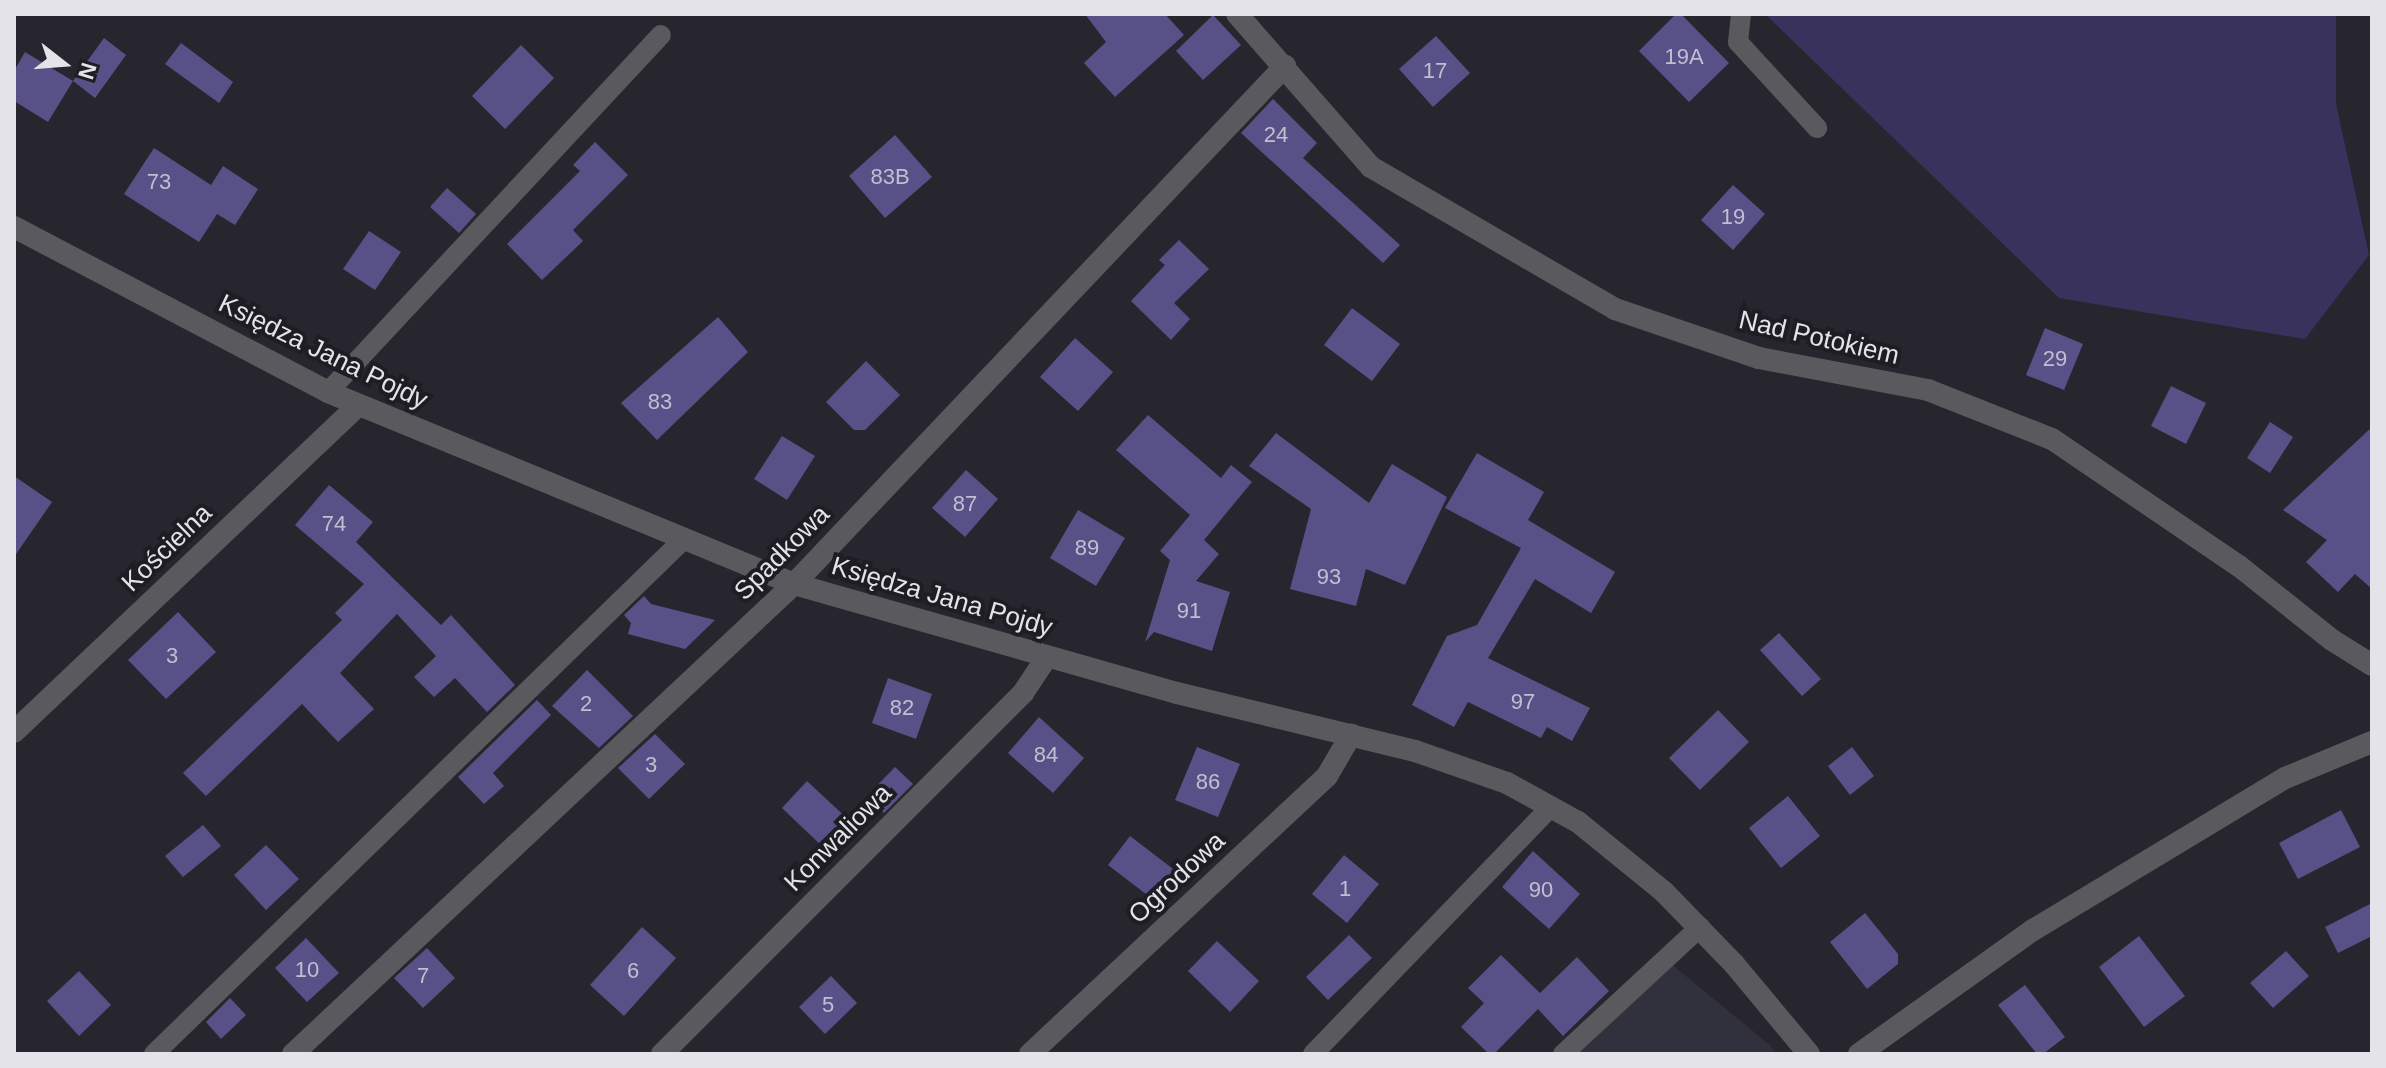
<!DOCTYPE html>
<meta charset="utf-8">
<style>
body{margin:0}
#map{position:relative;width:2386px;height:1068px;overflow:hidden;background:#27262e;font-family:Arial,sans-serif}
div>[style]{position:absolute}
.built>*{inset:0;background:#31303d}
.green>*{inset:0;background:#38325d}
.building>*{inset:0;background:#585187}
.service>*{height:20px;margin:-10px;padding:0 10px;transform-origin:10px;border-radius:10px;background:#5a595d}
.minor>*{height:22px;margin:-11px;padding:0 11px;transform-origin:11px;border-radius:11px;background:#5a595d}
.tertiary>*{height:22px;margin:-11px;padding:0 11px;transform-origin:11px;border-radius:11px;background:#5a595d}
span{translate:-50% -50%;white-space:nowrap;text-align:center;line-height:1.15;-webkit-text-stroke:8px #1d1d24;paint-order:stroke}
.number-label{font-size:22px;color:#c1bed0}
.number-label span{-webkit-text-stroke-width:0}
.street-label{font-size:26px;color:#e4e3e9}
.frame{position:absolute;inset:0;border:16px solid #e4e3e9;pointer-events:none}
.north{position:absolute;left:24px;top:24px;width:80px;height:80px;-webkit-text-stroke:6px #1d1d24;paint-order:stroke;rotate:107deg;font-size:22px;font-weight:700;line-height:32px;text-align:center;color:#e4e3e9}
.north::after{content:'';display:block;margin:auto;width:28px;height:36px;background:#e4e3e9;clip-path:polygon(50% 0,100% 100%,50% 72%,0 100%)}
</style>
<div id="map">
<div class="built">
<i style="clip-path:polygon(1670px 963px,1770px 1045px,1776px 1054px,1577px 1054px)"></i>
</div>
<div class="green">
<i style="clip-path:polygon(1765px 14px,2336px 14px,2336px 104px,2369px 255px,2305px 339px,2059px 298px)"></i>
</div>
<div class="building">
<i style="clip-path:polygon(1085px 14px,1165px 14px,1184px 35px,1115px 97px,1084px 63px,1106px 42px)"></i>
<i style="clip-path:polygon(1676px 14px,1681px 14px,1729px 63px,1689px 102px,1639px 51px)"></i>
<i style="clip-path:polygon(1213px 15px,1241px 45px,1203px 80px,1176px 51px)"></i>
<i style="clip-path:polygon(1436px 36px,1470px 73px,1433px 107px,1399px 69px)"></i>
<i style="clip-path:polygon(104px 38px,126px 55px,95px 98px,73px 81px)"></i>
<i style="clip-path:polygon(181px 43px,233px 82px,219px 103px,165px 64px)"></i>
<i style="clip-path:polygon(521px 45px,554px 78px,505px 129px,472px 96px)"></i>
<i style="clip-path:polygon(25px 52px,73px 81px,48px 122px,14px 101px,14px 71px)"></i>
<i style="clip-path:polygon(1273px 99px,1317px 143px,1303px 158px,1400px 245px,1383px 263px,1241px 133px)"></i>
<i style="clip-path:polygon(895px 135px,932px 177px,885px 218px,849px 176px)"></i>
<i style="clip-path:polygon(595px 142px,628px 175px,573px 230px,583px 241px,542px 280px,507px 244px,580px 171px,573px 165px)"></i>
<i style="clip-path:polygon(154px 148px,211px 185px,223px 166px,258px 189px,235px 225px,217px 214px,199px 242px,124px 194px)"></i>
<i style="clip-path:polygon(1733px 185px,1765px 214px,1733px 250px,1701px 220px)"></i>
<i style="clip-path:polygon(447px 188px,476px 214px,459px 233px,430px 207px)"></i>
<i style="clip-path:polygon(369px 231px,401px 252px,375px 290px,343px 269px)"></i>
<i style="clip-path:polygon(1179px 240px,1209px 269px,1174px 303px,1190px 319px,1171px 340px,1131px 301px,1165px 265px,1159px 260px)"></i>
<i style="clip-path:polygon(1352px 308px,1400px 344px,1372px 381px,1324px 345px)"></i>
<i style="clip-path:polygon(718px 317px,748px 352px,657px 440px,621px 403px)"></i>
<i style="clip-path:polygon(2045px 328px,2083px 344px,2064px 390px,2026px 375px)"></i>
<i style="clip-path:polygon(1075px 338px,1113px 372px,1078px 411px,1040px 377px)"></i>
<i style="clip-path:polygon(866px 361px,900px 395px,865px 430px,854px 430px,826px 402px)"></i>
<i style="clip-path:polygon(2171px 386px,2206px 403px,2186px 444px,2151px 426px)"></i>
<i style="clip-path:polygon(1148px 415px,1221px 478px,1231px 465px,1252px 482px,1204px 540px,1219px 554px,1196px 581px,1230px 592px,1212px 651px,1154px 632px,1145px 642px,1170px 560px,1160px 551px,1190px 515px,1116px 450px)"></i>
<i style="clip-path:polygon(2270px 422px,2293px 437px,2270px 473px,2247px 458px)"></i>
<i style="clip-path:polygon(2372px 427px,2372px 589px,2355px 574px,2338px 592px,2306px 562px,2327px 540px,2283px 510px)"></i>
<i style="clip-path:polygon(1276px 433px,1369px 503px,1392px 464px,1447px 497px,1405px 585px,1366px 569px,1356px 606px,1290px 589px,1311px 509px,1249px 466px)"></i>
<i style="clip-path:polygon(782px 436px,815px 456px,787px 500px,754px 479px)"></i>
<i style="clip-path:polygon(1477px 453px,1544px 492px,1528px 520px,1615px 572px,1591px 613px,1535px 579px,1488px 658px,1590px 708px,1572px 741px,1547px 727px,1541px 738px,1468px 702px,1454px 727px,1412px 705px,1447px 636px,1477px 625px,1521px 548px,1445px 508px)"></i>
<i style="clip-path:polygon(966px 470px,998px 499px,965px 537px,932px 508px)"></i>
<i style="clip-path:polygon(14px 476px,52px 502px,14px 557px)"></i>
<i style="clip-path:polygon(329px 485px,373px 522px,356px 542px,441px 625px,451px 615px,515px 685px,487px 712px,455px 678px,434px 697px,414px 677px,436px 656px,397px 614px,340px 673px,374px 709px,338px 742px,302px 704px,206px 796px,183px 773px,342px 620px,335px 613px,364px 584px,295px 525px)"></i>
<i style="clip-path:polygon(1078px 510px,1125px 538px,1096px 586px,1050px 558px)"></i>
<i style="clip-path:polygon(644px 596px,651px 604px,715px 620px,685px 649px,628px 634px,631px 623px,624px 615px)"></i>
<i style="clip-path:polygon(178px 612px,216px 652px,166px 699px,128px 660px)"></i>
<i style="clip-path:polygon(1779px 633px,1821px 679px,1802px 696px,1760px 650px)"></i>
<i style="clip-path:polygon(587px 670px,633px 716px,599px 748px,552px 706px)"></i>
<i style="clip-path:polygon(888px 678px,932px 694px,916px 739px,872px 723px)"></i>
<i style="clip-path:polygon(537px 700px,551px 715px,493px 773px,504px 786px,484px 804px,458px 777px)"></i>
<i style="clip-path:polygon(1718px 710px,1749px 742px,1700px 790px,1669px 758px)"></i>
<i style="clip-path:polygon(1039px 717px,1084px 758px,1053px 793px,1008px 753px)"></i>
<i style="clip-path:polygon(655px 734px,685px 764px,649px 799px,618px 768px)"></i>
<i style="clip-path:polygon(1197px 747px,1240px 764px,1218px 817px,1175px 800px)"></i>
<i style="clip-path:polygon(1852px 747px,1874px 776px,1850px 795px,1828px 766px)"></i>
<i style="clip-path:polygon(895px 767px,913px 784px,884px 813px,867px 796px)"></i>
<i style="clip-path:polygon(807px 781px,852px 823px,826px 850px,782px 808px)"></i>
<i style="clip-path:polygon(1788px 796px,1820px 836px,1781px 868px,1749px 828px)"></i>
<i style="clip-path:polygon(2341px 810px,2360px 847px,2298px 879px,2279px 843px)"></i>
<i style="clip-path:polygon(203px 825px,221px 846px,183px 877px,165px 856px)"></i>
<i style="clip-path:polygon(1130px 836px,1177px 872px,1155px 901px,1108px 865px)"></i>
<i style="clip-path:polygon(266px 845px,299px 879px,266px 910px,234px 875px)"></i>
<i style="clip-path:polygon(1533px 851px,1580px 894px,1549px 929px,1502px 887px)"></i>
<i style="clip-path:polygon(1344px 855px,1379px 884px,1347px 923px,1312px 894px)"></i>
<i style="clip-path:polygon(2372px 903px,2372px 936px,2338px 953px,2325px 927px)"></i>
<i style="clip-path:polygon(1865px 913px,1898px 954px,1898px 964px,1867px 989px,1830px 942px)"></i>
<i style="clip-path:polygon(642px 927px,676px 958px,624px 1016px,590px 985px)"></i>
<i style="clip-path:polygon(1349px 935px,1372px 958px,1328px 1000px,1306px 977px)"></i>
<i style="clip-path:polygon(2139px 936px,2185px 996px,2144px 1027px,2099px 967px)"></i>
<i style="clip-path:polygon(306px 938px,339px 973px,307px 1002px,275px 968px)"></i>
<i style="clip-path:polygon(1217px 941px,1259px 981px,1230px 1012px,1188px 971px)"></i>
<i style="clip-path:polygon(427px 948px,455px 978px,423px 1008px,394px 978px)"></i>
<i style="clip-path:polygon(2286px 951px,2309px 976px,2273px 1008px,2250px 983px)"></i>
<i style="clip-path:polygon(1501px 955px,1540px 993px,1577px 957px,1609px 991px,1563px 1036px,1538px 1009px,1494px 1054px,1489px 1054px,1461px 1027px,1484px 1003px,1468px 988px)"></i>
<i style="clip-path:polygon(79px 971px,111px 1005px,79px 1036px,47px 1001px)"></i>
<i style="clip-path:polygon(831px 976px,857px 1003px,825px 1034px,799px 1007px)"></i>
<i style="clip-path:polygon(2025px 985px,2065px 1037px,2043px 1054px,2037px 1054px,1998px 1005px)"></i>
<i style="clip-path:polygon(230px 998px,246px 1015px,221px 1039px,206px 1022px)"></i>
</div>
<div class="service">
<i style="left:1741px;top:14px;width:28px;rotate:96deg"></i>
<i style="left:1738px;top:42px;width:117px;rotate:47.4deg"></i>
<i style="left:328px;top:392px;width:488px;rotate:-47deg"></i>
<i style="left:154px;top:1054px;width:739px;rotate:-44.18deg"></i>
<i style="left:1313px;top:1054px;width:344px;rotate:-46.1deg"></i>
<i style="left:1563px;top:1054px;width:187px;rotate:-42.8deg"></i>
</div>
<div class="minor">
<i style="left:1237px;top:14px;width:203px;rotate:48.8deg"></i>
<i style="left:1371px;top:167px;width:282px;rotate:30.2deg"></i>
<i style="left:1615px;top:309px;width:152px;rotate:18.8deg"></i>
<i style="left:1759px;top:358px;width:172px;rotate:10.7deg"></i>
<i style="left:1928px;top:390px;width:133px;rotate:21.6deg"></i>
<i style="left:2052px;top:439px;width:226px;rotate:34.2deg"></i>
<i style="left:2239px;top:566px;width:119px;rotate:38.5deg"></i>
<i style="left:2332px;top:640px;width:47px;rotate:32deg"></i>
<i style="left:14px;top:732px;width:475px;rotate:-43.5deg"></i>
<i style="left:293px;top:1054px;width:687px;rotate:-43.17deg"></i>
<i style="left:794px;top:584px;width:714px;rotate:-46.53deg"></i>
<i style="left:662px;top:1054px;width:511px;rotate:-45deg"></i>
<i style="left:1023px;top:693px;width:43px;rotate:-56.3deg"></i>
<i style="left:1030px;top:1054px;width:407px;rotate:-43.1deg"></i>
<i style="left:1327px;top:776px;width:48px;rotate:-59.7deg"></i>
<i style="left:1859px;top:1054px;width:214px;rotate:-35.5deg"></i>
<i style="left:2033px;top:930px;width:294px;rotate:-31.1deg"></i>
<i style="left:2285px;top:778px;width:94px;rotate:-22.5deg"></i>
</div>
<div class="tertiary">
<i style="left:14px;top:227px;width:355px;rotate:27.7deg"></i>
<i style="left:328px;top:392px;width:504px;rotate:22.39deg"></i>
<i style="left:794px;top:584px;width:398px;rotate:15.9deg"></i>
<i style="left:1177px;top:693px;width:245px;rotate:13.7deg"></i>
<i style="left:1415px;top:751px;width:97px;rotate:19.2deg"></i>
<i style="left:1507px;top:783px;width:81px;rotate:28.8deg"></i>
<i style="left:1578px;top:822px;width:111px;rotate:39.1deg"></i>
<i style="left:1664px;top:892px;width:100px;rotate:45.8deg"></i>
<i style="left:1734px;top:964px;width:117px;rotate:50.2deg"></i>
</div>
<div class="number-label">
<span style="left:1684px;top:57px">19A</span>
<span style="left:1435px;top:71px">17</span>
<span style="left:1276px;top:135px">24</span>
<span style="left:890px;top:177px">83B</span>
<span style="left:159px;top:182px">73</span>
<span style="left:1733px;top:217px">19</span>
<span style="left:2055px;top:359px">29</span>
<span style="left:660px;top:402px">83</span>
<span style="left:965px;top:504px">87</span>
<span style="left:334px;top:524px">74</span>
<span style="left:1087px;top:548px">89</span>
<span style="left:1329px;top:577px">93</span>
<span style="left:1189px;top:611px">91</span>
<span style="left:172px;top:656px">3</span>
<span style="left:1523px;top:702px">97</span>
<span style="left:586px;top:704px">2</span>
<span style="left:902px;top:708px">82</span>
<span style="left:1046px;top:755px">84</span>
<span style="left:651px;top:765px">3</span>
<span style="left:1208px;top:782px">86</span>
<span style="left:1345px;top:889px">1</span>
<span style="left:1541px;top:890px">90</span>
<span style="left:307px;top:970px">10</span>
<span style="left:633px;top:971px">6</span>
<span style="left:423px;top:976px">7</span>
<span style="left:828px;top:1005px">5</span>
</div>
<div class="street-label">
<span style="left:1819px;top:338px;rotate:13deg">Nad Potokiem</span>
<span style="left:323px;top:352px;rotate:26deg">Księdza Jana Pojdy</span>
<span style="left:167px;top:548px;rotate:-44deg">Kościelna</span>
<span style="left:782px;top:553px;rotate:-45deg">Spadkowa</span>
<span style="left:942px;top:597px;rotate:16deg">Księdza Jana Pojdy</span>
<span style="left:838px;top:838px;rotate:-45deg">Konwaliowa</span>
<span style="left:1177px;top:878px;rotate:-43deg">Ogrodowa</span>
</div>
<div class="frame"></div>
<div class="north">N</div>
</div>
